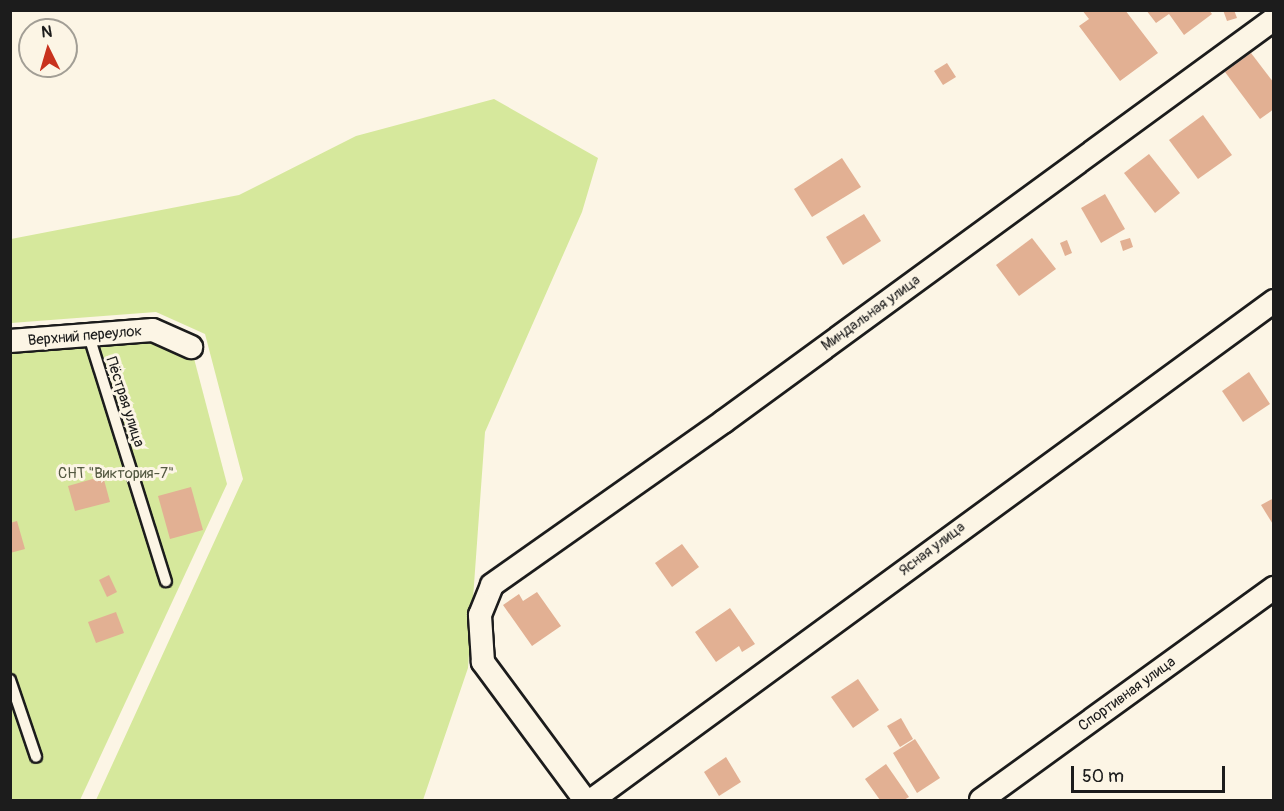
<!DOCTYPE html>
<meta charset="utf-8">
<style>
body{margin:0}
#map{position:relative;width:1284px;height:811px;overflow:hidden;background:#fcf5e5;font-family:Pangolin,sans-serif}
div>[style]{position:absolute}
.green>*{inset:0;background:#d6e89c}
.building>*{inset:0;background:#e2b093}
.roads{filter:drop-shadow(2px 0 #1c1c1c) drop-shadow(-2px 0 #1c1c1c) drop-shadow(0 2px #1c1c1c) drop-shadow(0 -2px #1c1c1c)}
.service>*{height:10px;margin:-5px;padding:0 5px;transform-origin:5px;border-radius:5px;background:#fcf5e5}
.minor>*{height:22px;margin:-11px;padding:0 11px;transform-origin:11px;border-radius:11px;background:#fcf5e5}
span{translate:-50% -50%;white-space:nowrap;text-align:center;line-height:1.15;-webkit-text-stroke:6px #fcf5e5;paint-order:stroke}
.street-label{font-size:15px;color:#1c1c1c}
.park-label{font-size:15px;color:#545942}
.frame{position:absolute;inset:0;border:12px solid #1c1c1c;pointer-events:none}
.north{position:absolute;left:18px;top:18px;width:60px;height:60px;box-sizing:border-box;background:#fcf5e5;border:2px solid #a29e95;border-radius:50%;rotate:355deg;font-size:16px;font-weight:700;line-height:24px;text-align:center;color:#1c1c1c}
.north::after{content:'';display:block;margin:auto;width:21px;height:27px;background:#c8321e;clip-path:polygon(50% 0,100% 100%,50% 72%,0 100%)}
.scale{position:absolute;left:1071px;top:766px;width:154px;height:27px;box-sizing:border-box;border:3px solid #1c1c1c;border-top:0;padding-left:8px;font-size:18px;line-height:21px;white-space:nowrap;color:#1c1c1c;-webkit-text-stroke:4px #fcf5e5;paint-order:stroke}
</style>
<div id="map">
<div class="green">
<i style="clip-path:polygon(494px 99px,598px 158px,582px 212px,485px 432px,468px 668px,423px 800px,96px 800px,243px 479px,205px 334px,156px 312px,11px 323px,11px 239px,239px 195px,356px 136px)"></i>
<i style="clip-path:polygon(153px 330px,191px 347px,227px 484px,80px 800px,11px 800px,11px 341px)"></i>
</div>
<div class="building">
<i style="clip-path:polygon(1082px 10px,1125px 10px,1158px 53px,1120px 81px,1079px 26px,1089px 19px)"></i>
<i style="clip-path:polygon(1146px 10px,1209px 10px,1212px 14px,1184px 35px,1169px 14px,1156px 23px)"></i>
<i style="clip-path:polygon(1223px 10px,1234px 10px,1237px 18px,1227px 21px)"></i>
<i style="clip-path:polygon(1251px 53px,1274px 83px,1274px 109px,1260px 119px,1225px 72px)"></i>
<i style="clip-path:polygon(947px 63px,956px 77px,943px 85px,934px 71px)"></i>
<i style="clip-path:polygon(1203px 115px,1232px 155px,1198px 179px,1169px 140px)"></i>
<i style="clip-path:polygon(1149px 154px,1180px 193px,1155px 213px,1124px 173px)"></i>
<i style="clip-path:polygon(842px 158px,861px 187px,812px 217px,794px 189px)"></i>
<i style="clip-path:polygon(1105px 194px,1125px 229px,1101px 243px,1081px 208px)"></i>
<i style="clip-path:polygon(864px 214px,881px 241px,843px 265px,826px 237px)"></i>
<i style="clip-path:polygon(1032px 238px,1056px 269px,1019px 296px,996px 265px)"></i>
<i style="clip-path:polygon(1130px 238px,1133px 247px,1123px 251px,1120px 241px)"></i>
<i style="clip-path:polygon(1067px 240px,1072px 253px,1065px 256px,1060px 243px)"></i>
<i style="clip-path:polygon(1249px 372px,1270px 404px,1243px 422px,1222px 391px)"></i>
<i style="clip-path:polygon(103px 476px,110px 502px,75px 511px,68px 486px)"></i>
<i style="clip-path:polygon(191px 487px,203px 530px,170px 539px,158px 496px)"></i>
<i style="clip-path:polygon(1274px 498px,1274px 526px,1261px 505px)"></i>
<i style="clip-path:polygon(17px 521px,25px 549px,10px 553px,10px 523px)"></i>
<i style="clip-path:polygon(682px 544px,699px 567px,672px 587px,655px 563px)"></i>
<i style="clip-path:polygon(109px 575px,117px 592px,107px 597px,99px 580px)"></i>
<i style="clip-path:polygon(537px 592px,561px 626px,532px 646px,503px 605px,519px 594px,523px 601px)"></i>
<i style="clip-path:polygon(730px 608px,755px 644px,742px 652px,739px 646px,716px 662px,695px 632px)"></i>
<i style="clip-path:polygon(116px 612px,124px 633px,96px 643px,88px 622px)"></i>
<i style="clip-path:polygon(858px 679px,879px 710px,853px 728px,831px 697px)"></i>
<i style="clip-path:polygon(901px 718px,913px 739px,900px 747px,887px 726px)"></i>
<i style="clip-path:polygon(915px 739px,940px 778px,917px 793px,893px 753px)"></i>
<i style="clip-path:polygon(726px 757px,741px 782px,719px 796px,704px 772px)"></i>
<i style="clip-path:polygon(886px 764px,909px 797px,904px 800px,880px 800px,865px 779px)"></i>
</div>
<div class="roads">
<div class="service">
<i style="left:89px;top:336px;width:257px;rotate:72.6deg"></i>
<i style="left:10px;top:680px;width:81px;rotate:71.3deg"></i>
</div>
<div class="minor">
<i style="left:10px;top:341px;width:143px;rotate:-4.4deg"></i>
<i style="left:153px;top:330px;width:42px;rotate:24.1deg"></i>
<i style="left:585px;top:800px;width:172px;rotate:-126.5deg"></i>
<i style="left:483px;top:662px;width:47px;rotate:-93.7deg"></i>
<i style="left:480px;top:615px;width:32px;rotate:-68deg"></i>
<i style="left:492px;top:585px;width:283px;rotate:-35.2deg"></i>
<i style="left:723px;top:422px;width:683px;rotate:-36.18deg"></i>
<i style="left:592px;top:800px;width:845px;rotate:-36.19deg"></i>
<i style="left:981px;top:800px;width:362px;rotate:-35.9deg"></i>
</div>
</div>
<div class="street-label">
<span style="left:871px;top:313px;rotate:-36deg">Миндальная улица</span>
<span style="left:85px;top:336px;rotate:-5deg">Верхний переулок</span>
<span style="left:125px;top:402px;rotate:72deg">Пёстрая улица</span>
<span style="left:932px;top:549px;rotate:-37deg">Ясная улица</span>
<span style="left:1127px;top:694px;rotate:-36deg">Спортивная улица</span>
</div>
<div class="park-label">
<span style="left:116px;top:474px">СНТ "Виктория-7"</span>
</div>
<div class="frame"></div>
<div class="north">N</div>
<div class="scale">50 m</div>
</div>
